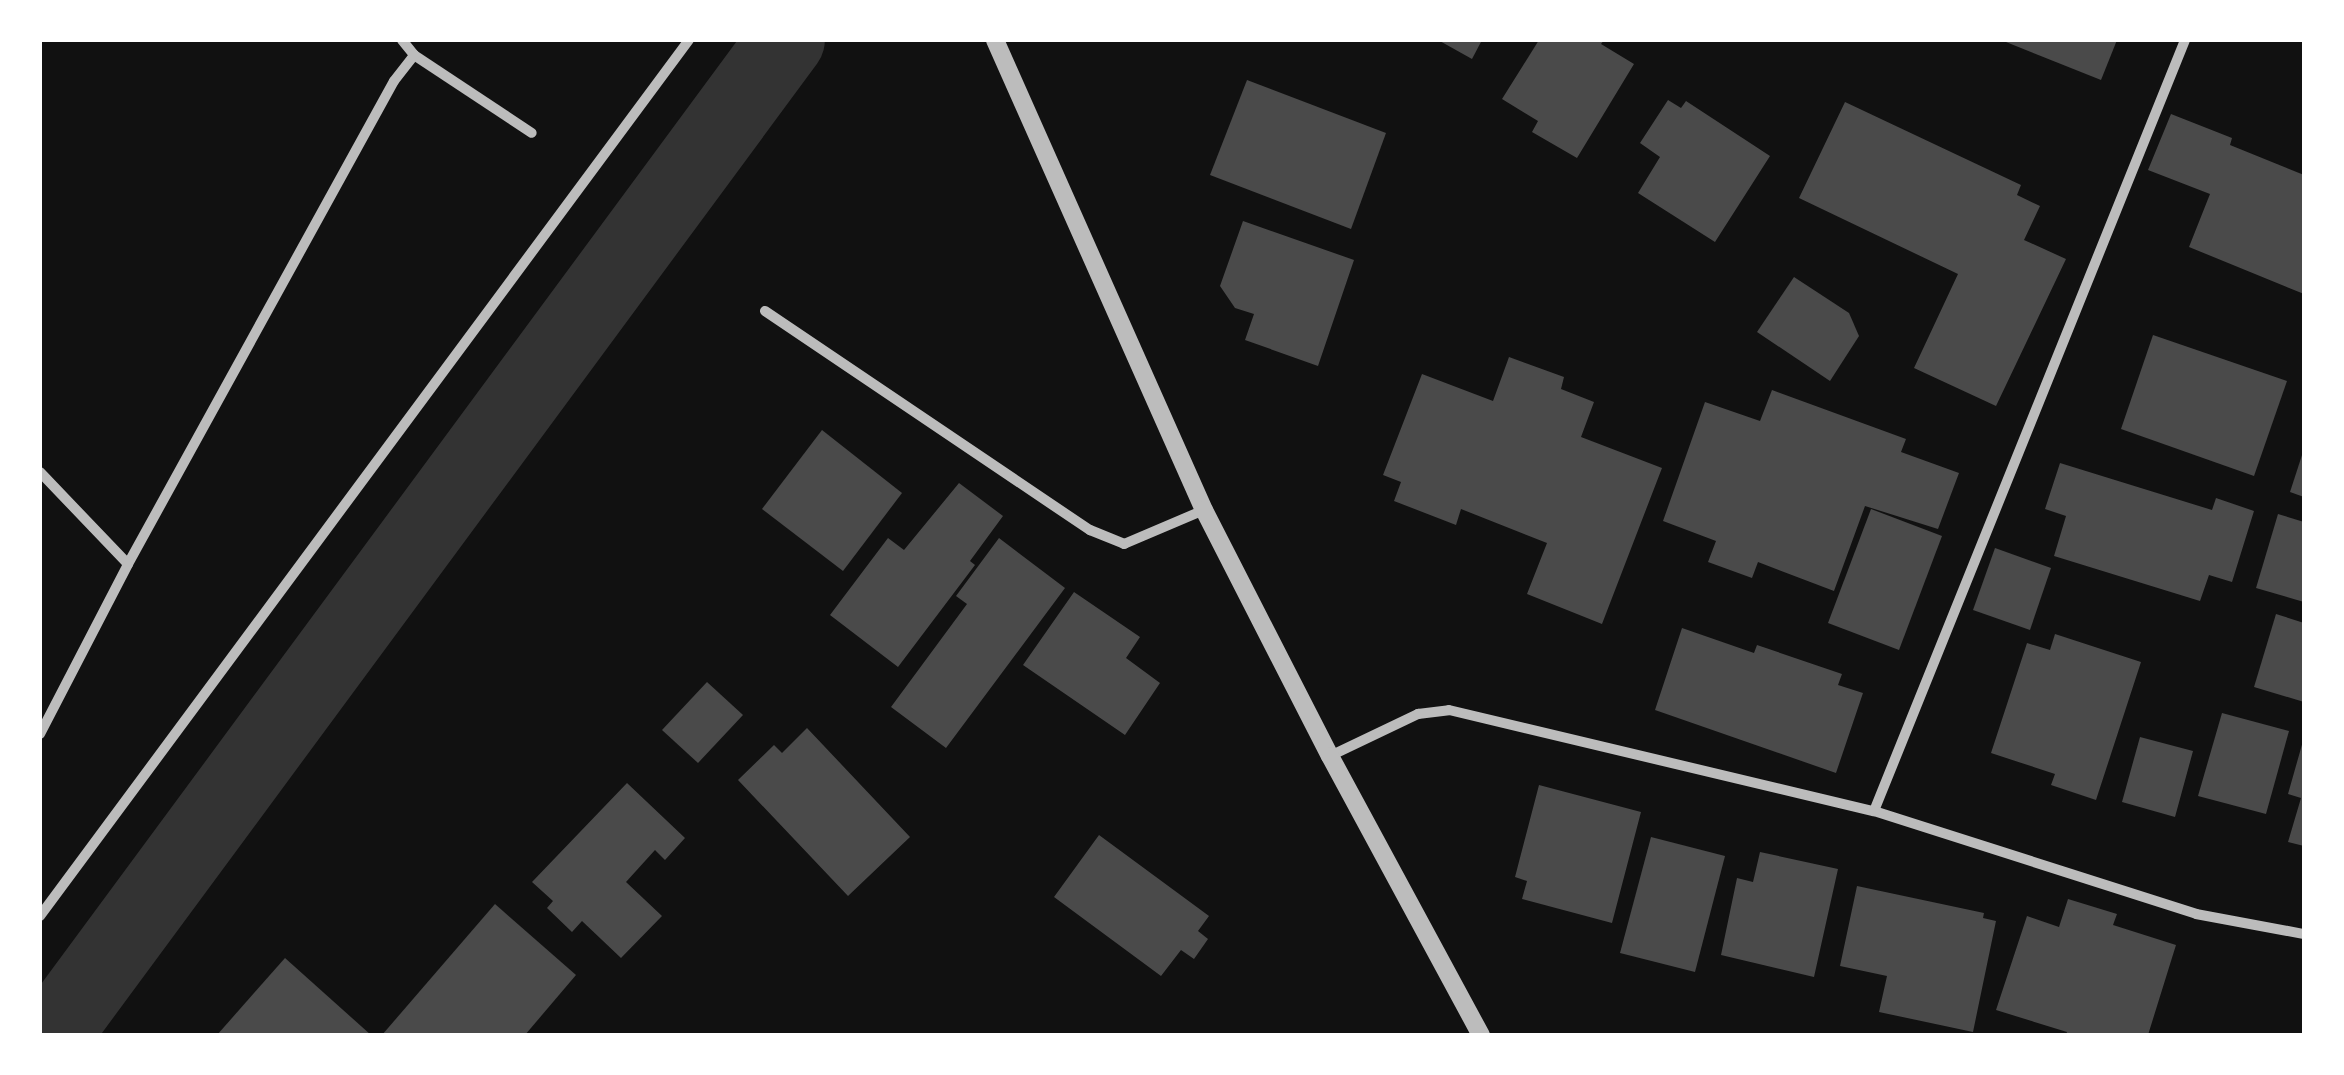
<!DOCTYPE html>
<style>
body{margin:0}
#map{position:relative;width:2344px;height:1075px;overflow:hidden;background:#111;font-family:"IBM Plex Sans",sans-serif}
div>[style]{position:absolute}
.canal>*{height:78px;margin:-39px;padding:0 39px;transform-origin:39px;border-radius:39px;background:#333}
.building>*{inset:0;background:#4a4a4a}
.minor>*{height:10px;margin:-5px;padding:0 5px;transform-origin:5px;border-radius:5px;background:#bcbcbc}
.tertiary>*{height:18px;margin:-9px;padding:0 9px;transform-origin:9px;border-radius:9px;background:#bcbcbc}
span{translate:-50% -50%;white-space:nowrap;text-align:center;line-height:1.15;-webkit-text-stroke:8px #fff;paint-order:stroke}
.frame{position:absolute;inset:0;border:42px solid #fff;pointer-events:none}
</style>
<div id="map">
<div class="canal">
<i style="left:52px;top:1035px;width:1236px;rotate:-53.58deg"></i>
</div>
<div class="building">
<i style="clip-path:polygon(1438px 40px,1482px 40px,1472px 59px)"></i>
<i style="clip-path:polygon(1539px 40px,1604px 40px,1601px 44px,1634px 64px,1577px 158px,1532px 132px,1538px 121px,1502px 99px)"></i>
<i style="clip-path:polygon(2001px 40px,2117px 40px,2101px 80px)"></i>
<i style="clip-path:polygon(1247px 80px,1386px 133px,1351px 229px,1210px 175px)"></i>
<i style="clip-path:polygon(1668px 100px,1681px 108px,1686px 101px,1770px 156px,1715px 242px,1638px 193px,1660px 157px,1640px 143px)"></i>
<i style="clip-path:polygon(1845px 102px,2021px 185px,2017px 195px,2040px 206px,2024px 240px,2066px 259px,1996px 406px,1914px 368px,1958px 274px,1799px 198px)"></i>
<i style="clip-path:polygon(2171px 114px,2232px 138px,2230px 145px,2304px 175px,2304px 294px,2189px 247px,2210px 194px,2148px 170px)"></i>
<i style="clip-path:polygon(1243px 221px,1354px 260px,1318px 366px,1245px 340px,1254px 314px,1235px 308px,1220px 286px)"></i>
<i style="clip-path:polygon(1794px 277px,1849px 313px,1859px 336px,1830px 381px,1757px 332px)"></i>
<i style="clip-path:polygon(2153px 335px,2287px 381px,2254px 476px,2121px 429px)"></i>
<i style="clip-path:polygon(1509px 357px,1564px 377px,1561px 389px,1594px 402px,1581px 437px,1662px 468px,1602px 624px,1527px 594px,1547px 543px,1461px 509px,1456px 525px,1394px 501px,1401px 482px,1383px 475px,1422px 374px,1493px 401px)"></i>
<i style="clip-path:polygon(1772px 390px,1906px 439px,1901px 452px,1959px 473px,1938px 529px,1865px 506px,1834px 591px,1758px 562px,1752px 578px,1708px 562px,1716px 541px,1663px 521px,1705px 402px,1760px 421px)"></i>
<i style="clip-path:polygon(822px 430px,902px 493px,843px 571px,762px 509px)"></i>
<i style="clip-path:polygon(2303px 452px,2304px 452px,2304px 497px,2290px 492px)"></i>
<i style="clip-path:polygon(2060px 463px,2212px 510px,2216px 498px,2254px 511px,2232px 582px,2209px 575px,2200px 601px,2054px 556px,2066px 516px,2045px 509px)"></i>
<i style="clip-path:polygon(959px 483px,1003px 516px,970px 561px,975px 565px,898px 667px,830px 615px,888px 538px,904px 550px)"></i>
<i style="clip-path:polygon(1871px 509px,1942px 536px,1899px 650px,1828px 623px)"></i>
<i style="clip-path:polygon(2278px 514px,2304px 522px,2304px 602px,2256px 588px)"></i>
<i style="clip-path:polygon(999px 538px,1065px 588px,946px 748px,891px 707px,967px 604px,956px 596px)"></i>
<i style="clip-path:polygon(1995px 548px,2051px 568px,2030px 630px,1973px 610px)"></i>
<i style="clip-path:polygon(1074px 592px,1140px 637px,1126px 658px,1160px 683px,1125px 735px,1023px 665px)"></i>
<i style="clip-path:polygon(2276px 614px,2304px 623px,2304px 702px,2254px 687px)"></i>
<i style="clip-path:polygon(1682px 628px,1754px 653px,1757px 645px,1842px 674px,1838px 685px,1863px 693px,1836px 773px,1655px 710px)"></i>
<i style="clip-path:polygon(2055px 634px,2141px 662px,2096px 800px,2051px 785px,2055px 774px,1991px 753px,2027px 643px,2050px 650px)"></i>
<i style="clip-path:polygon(707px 682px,743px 715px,698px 763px,662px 730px)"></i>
<i style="clip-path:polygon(2222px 713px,2289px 731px,2266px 814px,2198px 796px)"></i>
<i style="clip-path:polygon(807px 728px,910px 837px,848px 896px,738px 780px,774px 745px,782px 753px)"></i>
<i style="clip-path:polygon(2140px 737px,2193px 751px,2175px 817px,2122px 802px)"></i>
<i style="clip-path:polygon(2303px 741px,2304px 742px,2304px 846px,2288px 842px,2301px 798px,2288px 794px)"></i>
<i style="clip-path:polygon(627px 783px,685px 838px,665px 860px,655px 850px,626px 882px,662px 916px,621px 958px,582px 921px,572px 932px,547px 908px,553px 901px,532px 882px)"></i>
<i style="clip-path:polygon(1539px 785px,1641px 812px,1612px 923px,1522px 899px,1527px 881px,1515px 877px)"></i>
<i style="clip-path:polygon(1099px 835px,1209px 916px,1198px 931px,1208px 939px,1194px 959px,1181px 950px,1161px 976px,1054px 897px)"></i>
<i style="clip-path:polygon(1651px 837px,1725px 856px,1695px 972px,1620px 953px)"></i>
<i style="clip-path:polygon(1760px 852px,1838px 869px,1814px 977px,1721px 955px,1737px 878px,1753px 882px)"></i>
<i style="clip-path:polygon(1857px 886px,1984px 913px,1983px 918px,1996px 921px,1973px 1032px,1879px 1012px,1887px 976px,1840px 966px)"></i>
<i style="clip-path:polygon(2068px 899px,2117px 914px,2113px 925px,2176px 945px,2148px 1035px,2066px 1035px,2067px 1032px,1996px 1010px,2027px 916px,2059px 927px)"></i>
<i style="clip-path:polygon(495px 904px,576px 975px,525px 1035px,382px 1035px)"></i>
<i style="clip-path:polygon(285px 958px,371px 1035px,217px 1035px)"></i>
</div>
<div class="minor">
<i style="left:402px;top:40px;width:19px;rotate:51deg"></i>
<i style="left:414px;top:55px;width:141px;rotate:33.5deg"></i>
<i style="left:765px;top:311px;width:392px;rotate:34deg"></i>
<i style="left:1090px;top:530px;width:37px;rotate:22deg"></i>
<i style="left:1124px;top:544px;width:87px;rotate:-23deg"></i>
<i style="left:40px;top:472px;width:127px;rotate:46.3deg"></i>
<i style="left:40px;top:734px;width:191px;rotate:-62.6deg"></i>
<i style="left:128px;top:564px;width:551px;rotate:-61.16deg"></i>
<i style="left:394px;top:81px;width:33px;rotate:-52deg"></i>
<i style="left:1330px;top:756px;width:98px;rotate:-25.5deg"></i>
<i style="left:1418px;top:714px;width:31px;rotate:-7deg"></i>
<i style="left:1449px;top:710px;width:437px;rotate:13.4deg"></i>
<i style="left:1874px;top:811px;width:338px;rotate:17.7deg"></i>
<i style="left:2196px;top:914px;width:110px;rotate:10.5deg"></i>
<i style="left:1874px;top:811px;width:831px;rotate:-68.03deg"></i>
<i style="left:40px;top:916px;width:1090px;rotate:-53.47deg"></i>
</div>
<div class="tertiary">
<i style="left:995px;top:40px;width:514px;rotate:66.03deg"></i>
<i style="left:1204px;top:510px;width:276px;rotate:62.9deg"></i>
<i style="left:1330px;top:756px;width:317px;rotate:61.6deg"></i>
</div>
<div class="frame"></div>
</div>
